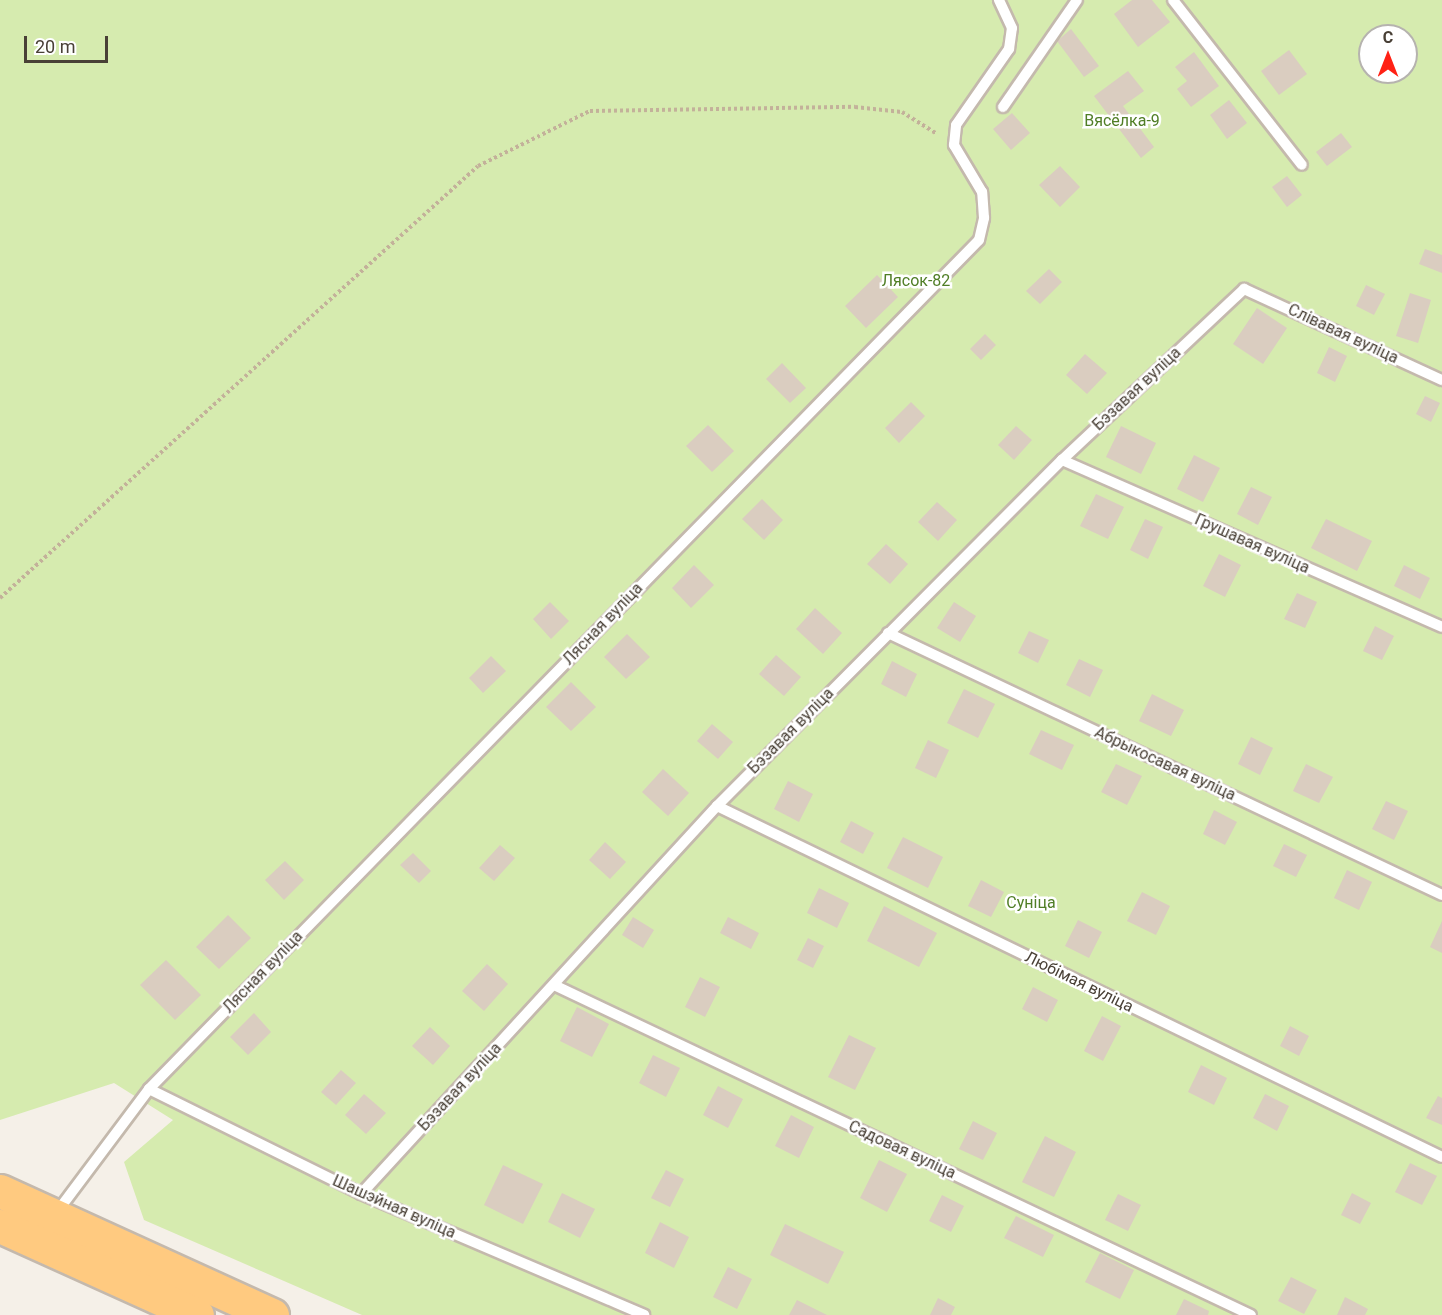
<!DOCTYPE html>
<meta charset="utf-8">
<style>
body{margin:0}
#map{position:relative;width:1442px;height:1315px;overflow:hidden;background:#f5f0e8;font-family:Roboto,sans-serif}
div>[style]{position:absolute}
.green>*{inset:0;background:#d6ebaf}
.building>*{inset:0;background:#dacdc0}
.path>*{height:4px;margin-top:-2px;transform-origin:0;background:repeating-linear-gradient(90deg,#c3b19a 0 3px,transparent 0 6px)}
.roads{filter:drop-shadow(2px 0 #c4b9ad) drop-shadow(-2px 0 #c4b9ad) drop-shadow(0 2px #c4b9ad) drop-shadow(0 -2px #c4b9ad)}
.service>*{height:10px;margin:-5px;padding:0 5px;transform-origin:5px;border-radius:5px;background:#fff}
.trunk>*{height:33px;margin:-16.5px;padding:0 16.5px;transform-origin:16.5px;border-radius:16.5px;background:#ffca80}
span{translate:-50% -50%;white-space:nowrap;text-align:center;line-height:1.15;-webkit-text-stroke:5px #fff;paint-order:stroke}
.park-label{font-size:16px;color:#507e26}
.street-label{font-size:16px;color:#494036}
.north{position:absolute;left:1358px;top:24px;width:60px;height:60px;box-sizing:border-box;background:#fff;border:2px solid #b6b3af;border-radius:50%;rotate:0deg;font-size:16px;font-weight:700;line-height:24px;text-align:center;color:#494036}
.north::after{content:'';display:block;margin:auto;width:21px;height:27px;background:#ff2115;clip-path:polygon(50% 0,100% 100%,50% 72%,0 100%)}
.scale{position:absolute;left:24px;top:36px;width:84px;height:27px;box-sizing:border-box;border:3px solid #494036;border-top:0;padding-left:8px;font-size:18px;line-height:21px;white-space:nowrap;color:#494036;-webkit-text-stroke:4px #fff;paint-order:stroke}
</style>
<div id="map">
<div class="green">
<i style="clip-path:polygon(evenodd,0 0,1442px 0,1442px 1315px,362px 1315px,144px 1220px,124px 1162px,173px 1120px,114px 1083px,0 1120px,0 0,1370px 36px,1406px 36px,1406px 72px,1370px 72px,1370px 36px)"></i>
</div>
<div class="building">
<i style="clip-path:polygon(1132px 0,1152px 0,1170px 22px,1138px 47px,1114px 14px)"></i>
<i style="clip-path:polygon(1071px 29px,1099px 66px,1084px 77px,1057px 41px)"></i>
<i style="clip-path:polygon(1289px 50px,1307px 74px,1279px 95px,1261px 71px)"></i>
<i style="clip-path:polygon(1194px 52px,1219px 86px,1191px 107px,1177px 89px,1187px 81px,1175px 67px)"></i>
<i style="clip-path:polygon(1128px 71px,1144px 91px,1123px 106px,1154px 147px,1141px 158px,1094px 96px)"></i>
<i style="clip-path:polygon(1229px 100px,1247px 123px,1227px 139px,1210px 115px)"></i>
<i style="clip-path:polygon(1012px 113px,1030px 133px,1011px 150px,993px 129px)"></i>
<i style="clip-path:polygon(1341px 133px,1352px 147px,1327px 166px,1316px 152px)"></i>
<i style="clip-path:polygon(1060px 166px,1080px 187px,1060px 207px,1039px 185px)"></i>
<i style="clip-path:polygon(1287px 176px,1302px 195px,1287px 207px,1272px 187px)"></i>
<i style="clip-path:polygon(1425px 249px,1442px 255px,1442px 273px,1419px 264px)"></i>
<i style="clip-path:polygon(1049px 269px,1062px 282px,1040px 304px,1026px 291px)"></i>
<i style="clip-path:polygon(877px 275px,898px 297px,866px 328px,845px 306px)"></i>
<i style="clip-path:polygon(1366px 285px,1385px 294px,1374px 315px,1356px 306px)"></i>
<i style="clip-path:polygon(1410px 293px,1431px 300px,1418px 343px,1396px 336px)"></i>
<i style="clip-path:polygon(1257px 308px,1287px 328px,1263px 364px,1233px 344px)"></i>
<i style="clip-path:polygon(985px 334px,996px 345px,981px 360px,970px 349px)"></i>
<i style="clip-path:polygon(1329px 347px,1347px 356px,1335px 382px,1317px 373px)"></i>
<i style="clip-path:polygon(1085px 354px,1107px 373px,1087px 394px,1066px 375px)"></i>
<i style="clip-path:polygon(782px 363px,806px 388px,790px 403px,766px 379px)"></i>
<i style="clip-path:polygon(1425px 396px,1440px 403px,1431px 422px,1416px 414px)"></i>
<i style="clip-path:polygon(911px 402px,925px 416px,899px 443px,885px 428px)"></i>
<i style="clip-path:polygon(708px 425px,734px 451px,712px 472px,686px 446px)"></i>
<i style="clip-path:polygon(1016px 426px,1032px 440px,1014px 460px,998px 445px)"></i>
<i style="clip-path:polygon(1121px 426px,1156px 443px,1141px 474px,1106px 457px)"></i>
<i style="clip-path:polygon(1194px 455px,1220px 468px,1203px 502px,1177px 489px)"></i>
<i style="clip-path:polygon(1251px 487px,1272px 497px,1258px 525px,1237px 514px)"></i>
<i style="clip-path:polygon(1096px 494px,1124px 507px,1108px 539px,1080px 526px)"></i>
<i style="clip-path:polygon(762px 499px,783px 520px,764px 540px,742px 519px)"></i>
<i style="clip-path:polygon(937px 502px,957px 520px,938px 541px,918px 522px)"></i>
<i style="clip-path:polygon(1145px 519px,1163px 527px,1148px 559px,1130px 550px)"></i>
<i style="clip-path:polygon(1326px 519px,1372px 541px,1357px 571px,1311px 548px)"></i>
<i style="clip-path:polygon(886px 544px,908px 564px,890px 584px,867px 564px)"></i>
<i style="clip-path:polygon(1219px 554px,1241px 565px,1225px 597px,1203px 586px)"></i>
<i style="clip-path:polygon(694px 565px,714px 585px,691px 608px,672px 588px)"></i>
<i style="clip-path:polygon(1404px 565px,1430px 578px,1420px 599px,1394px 586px)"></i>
<i style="clip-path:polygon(1297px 593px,1317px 602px,1305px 628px,1284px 619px)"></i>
<i style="clip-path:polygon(550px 602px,569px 621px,551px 639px,533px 619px)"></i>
<i style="clip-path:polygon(954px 602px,976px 616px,960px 642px,937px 628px)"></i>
<i style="clip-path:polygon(815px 608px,842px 633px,823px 654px,796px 629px)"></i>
<i style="clip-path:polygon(1375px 626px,1394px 636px,1382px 660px,1363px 651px)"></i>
<i style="clip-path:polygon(1029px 631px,1049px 640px,1038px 663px,1018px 653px)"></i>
<i style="clip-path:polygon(627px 634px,650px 657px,626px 679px,604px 657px)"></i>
<i style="clip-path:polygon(776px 655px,801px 677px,784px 696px,759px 674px)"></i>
<i style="clip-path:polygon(491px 656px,506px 671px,483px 693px,469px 678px)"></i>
<i style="clip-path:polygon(1079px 659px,1103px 670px,1090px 697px,1066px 685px)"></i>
<i style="clip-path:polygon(892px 661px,917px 674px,906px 697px,881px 684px)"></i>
<i style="clip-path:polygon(571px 682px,596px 707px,571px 731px,546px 707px)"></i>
<i style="clip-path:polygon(964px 689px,995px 704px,978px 738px,947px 723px)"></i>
<i style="clip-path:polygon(1152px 694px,1184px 710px,1171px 736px,1139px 721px)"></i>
<i style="clip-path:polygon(712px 724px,733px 742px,718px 759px,697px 741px)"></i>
<i style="clip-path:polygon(1041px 730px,1074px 745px,1062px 770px,1029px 754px)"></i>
<i style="clip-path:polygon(1251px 737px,1273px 748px,1260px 775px,1238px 764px)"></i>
<i style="clip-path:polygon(928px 740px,949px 750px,936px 778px,915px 768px)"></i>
<i style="clip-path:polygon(1116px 764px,1142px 776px,1127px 805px,1101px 792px)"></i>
<i style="clip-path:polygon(1306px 764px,1333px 777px,1319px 803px,1293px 791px)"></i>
<i style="clip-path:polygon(663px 769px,689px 793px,668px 816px,642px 792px)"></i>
<i style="clip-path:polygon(788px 781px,813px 794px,799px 822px,774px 809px)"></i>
<i style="clip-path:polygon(1386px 801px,1408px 811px,1394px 840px,1372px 829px)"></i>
<i style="clip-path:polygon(1214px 810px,1237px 822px,1225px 845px,1203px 834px)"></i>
<i style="clip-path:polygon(851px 821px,874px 833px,863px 854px,840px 842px)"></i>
<i style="clip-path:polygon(903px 837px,943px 857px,928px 888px,887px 868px)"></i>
<i style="clip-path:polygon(605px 842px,626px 862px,610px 879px,589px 860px)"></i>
<i style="clip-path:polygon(1284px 844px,1307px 855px,1296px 877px,1273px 866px)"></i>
<i style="clip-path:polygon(500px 845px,515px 858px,494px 881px,479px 868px)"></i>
<i style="clip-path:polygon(413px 853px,431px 871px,419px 883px,400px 865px)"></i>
<i style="clip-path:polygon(285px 861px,304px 880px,284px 900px,265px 880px)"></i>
<i style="clip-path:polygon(1347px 870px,1372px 882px,1359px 910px,1334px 898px)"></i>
<i style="clip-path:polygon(981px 880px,1004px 892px,991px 917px,968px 906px)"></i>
<i style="clip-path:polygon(819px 888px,849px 903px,837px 928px,807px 913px)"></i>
<i style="clip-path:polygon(1142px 892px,1170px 906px,1156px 935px,1127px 921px)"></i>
<i style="clip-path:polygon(884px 906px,937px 933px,919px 967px,867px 941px)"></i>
<i style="clip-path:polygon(228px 915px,251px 938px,219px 969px,196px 947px)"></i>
<i style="clip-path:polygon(633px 917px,654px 930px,643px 948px,622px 935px)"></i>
<i style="clip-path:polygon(728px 917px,759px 933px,751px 949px,720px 933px)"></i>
<i style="clip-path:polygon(1078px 920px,1102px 932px,1089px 958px,1065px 946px)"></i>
<i style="clip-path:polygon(1442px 921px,1442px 953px,1430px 947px)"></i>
<i style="clip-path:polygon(808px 938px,824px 946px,813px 968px,797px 960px)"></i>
<i style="clip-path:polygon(166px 960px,201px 995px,175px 1020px,140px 985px)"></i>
<i style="clip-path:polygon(487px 964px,508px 984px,484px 1011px,462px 991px)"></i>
<i style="clip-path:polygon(700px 977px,720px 987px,705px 1017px,685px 1007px)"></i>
<i style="clip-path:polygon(1033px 987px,1058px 1000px,1047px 1022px,1022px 1009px)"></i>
<i style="clip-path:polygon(577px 1007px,609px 1024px,592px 1057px,560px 1041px)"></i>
<i style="clip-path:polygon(254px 1013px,271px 1032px,248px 1055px,230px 1037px)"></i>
<i style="clip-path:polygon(1102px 1016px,1121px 1026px,1103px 1061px,1084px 1051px)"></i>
<i style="clip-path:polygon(1290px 1026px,1309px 1036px,1299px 1056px,1280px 1046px)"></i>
<i style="clip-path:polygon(430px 1027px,450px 1046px,433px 1065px,412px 1046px)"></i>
<i style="clip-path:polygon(849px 1035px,876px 1048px,855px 1090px,828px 1077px)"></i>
<i style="clip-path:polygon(653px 1055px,680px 1068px,666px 1097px,639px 1083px)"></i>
<i style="clip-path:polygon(1201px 1065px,1227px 1078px,1214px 1105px,1188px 1092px)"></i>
<i style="clip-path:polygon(341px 1070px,356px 1083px,336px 1105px,321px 1092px)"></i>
<i style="clip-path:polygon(718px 1086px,743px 1099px,728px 1128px,703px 1115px)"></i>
<i style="clip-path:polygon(364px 1094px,386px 1113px,366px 1134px,345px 1115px)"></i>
<i style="clip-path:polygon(1265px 1094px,1289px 1106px,1277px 1131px,1253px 1118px)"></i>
<i style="clip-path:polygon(1438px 1096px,1442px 1098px,1442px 1125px,1426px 1118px)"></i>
<i style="clip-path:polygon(791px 1115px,814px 1127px,799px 1158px,775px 1146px)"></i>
<i style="clip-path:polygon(973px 1121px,997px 1133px,983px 1160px,959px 1149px)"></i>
<i style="clip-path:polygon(1045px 1136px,1076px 1152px,1054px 1197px,1022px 1182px)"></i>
<i style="clip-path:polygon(879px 1160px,907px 1174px,887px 1212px,860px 1198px)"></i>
<i style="clip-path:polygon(1410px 1163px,1437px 1176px,1422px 1205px,1395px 1192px)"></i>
<i style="clip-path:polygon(503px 1165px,543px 1184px,523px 1224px,484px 1205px)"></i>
<i style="clip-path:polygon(666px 1170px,684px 1179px,670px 1207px,651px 1198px)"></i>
<i style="clip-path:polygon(562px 1193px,595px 1209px,580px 1238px,548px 1222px)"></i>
<i style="clip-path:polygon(1352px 1193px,1371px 1203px,1360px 1224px,1341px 1215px)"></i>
<i style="clip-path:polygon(1118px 1194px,1141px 1205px,1128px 1231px,1105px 1220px)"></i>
<i style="clip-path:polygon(942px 1195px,964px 1206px,951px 1232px,929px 1221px)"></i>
<i style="clip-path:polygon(1016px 1216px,1054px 1235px,1043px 1257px,1004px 1238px)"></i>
<i style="clip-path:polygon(660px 1222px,689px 1237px,674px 1268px,645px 1253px)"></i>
<i style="clip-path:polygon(785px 1224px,844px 1252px,828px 1284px,770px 1255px)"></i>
<i style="clip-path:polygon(1100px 1253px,1134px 1270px,1120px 1299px,1085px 1282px)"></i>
<i style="clip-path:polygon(728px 1267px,752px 1279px,737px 1309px,713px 1297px)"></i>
<i style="clip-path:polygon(1291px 1277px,1317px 1290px,1304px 1314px,1278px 1301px)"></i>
<i style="clip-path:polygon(1345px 1297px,1368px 1309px,1365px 1315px,1337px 1315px)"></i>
<i style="clip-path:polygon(938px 1298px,955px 1307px,951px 1315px,930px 1315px)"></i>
<i style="clip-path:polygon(1184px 1299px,1209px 1311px,1208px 1315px,1176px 1315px)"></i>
<i style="clip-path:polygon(797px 1300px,827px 1315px,789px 1315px)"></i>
</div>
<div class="path">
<i style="left:0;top:598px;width:644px;rotate:-42.11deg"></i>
<i style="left:478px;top:166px;width:125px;rotate:-26.2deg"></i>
<i style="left:590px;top:111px;width:265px;rotate:-0.9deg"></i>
<i style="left:855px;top:107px;width:47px;rotate:6.1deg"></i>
<i style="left:902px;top:112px;width:40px;rotate:32deg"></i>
</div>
<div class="roads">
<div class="service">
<i style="left:1173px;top:0;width:209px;rotate:52deg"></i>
<i style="left:1003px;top:107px;width:130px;rotate:-55.3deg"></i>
<i style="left:1062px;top:460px;width:415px;rotate:23.7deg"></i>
<i style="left:888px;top:633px;width:613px;rotate:25.31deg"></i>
<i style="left:717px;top:806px;width:805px;rotate:25.83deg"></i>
<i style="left:554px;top:985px;width:771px;rotate:25.34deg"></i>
<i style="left:149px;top:1089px;width:237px;rotate:26.3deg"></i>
<i style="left:361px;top:1194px;width:308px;rotate:23.1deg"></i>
<i style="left:361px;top:1194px;width:527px;rotate:-47.46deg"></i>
<i style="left:717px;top:806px;width:489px;rotate:-45.1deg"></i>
<i style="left:1062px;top:460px;width:250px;rotate:-43.2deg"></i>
<i style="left:1244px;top:289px;width:218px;rotate:24.7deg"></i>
<i style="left:57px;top:1212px;width:154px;rotate:-53.2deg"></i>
<i style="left:149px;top:1089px;width:1187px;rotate:-45.65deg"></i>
<i style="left:979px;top:240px;width:23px;rotate:-77deg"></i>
<i style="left:984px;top:218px;width:26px;rotate:-94deg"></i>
<i style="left:982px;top:192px;width:55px;rotate:-120.8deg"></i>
<i style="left:954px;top:145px;width:20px;rotate:-84deg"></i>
<i style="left:956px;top:125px;width:93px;rotate:-55.1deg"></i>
<i style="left:1009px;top:49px;width:21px;rotate:-82deg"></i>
<i style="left:1012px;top:28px;width:31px;rotate:-115deg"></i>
</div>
<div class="trunk">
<i style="left:0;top:1191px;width:299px;rotate:24.5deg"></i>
<i style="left:0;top:1226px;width:216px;rotate:24.3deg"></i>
</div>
</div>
<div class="park-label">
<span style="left:1122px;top:121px">Вясёлка-9</span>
<span style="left:916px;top:281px">Лясок-82</span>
<span style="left:1031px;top:903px">Суніца</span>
</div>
<div class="street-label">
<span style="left:1343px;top:334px;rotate:25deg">Слівавая вуліца</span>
<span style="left:1137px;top:389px;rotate:-43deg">Бэзавая вуліца</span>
<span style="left:1252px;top:544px;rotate:24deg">Грушавая вуліца</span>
<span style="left:603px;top:624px;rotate:-46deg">Лясная вуліца</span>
<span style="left:791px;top:731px;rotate:-45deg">Бэзавая вуліца</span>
<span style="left:1165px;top:764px;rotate:25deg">Абрыкосавая вуліца</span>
<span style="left:263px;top:972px;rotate:-46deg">Лясная вуліца</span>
<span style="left:1079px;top:982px;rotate:26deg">Любімая вуліца</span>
<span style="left:460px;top:1087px;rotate:-47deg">Бэзавая вуліца</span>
<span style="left:902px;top:1150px;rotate:25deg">Садовая вуліца</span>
<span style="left:394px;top:1207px;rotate:24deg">Шашэйная вуліца</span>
</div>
<div class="north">С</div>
<div class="scale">20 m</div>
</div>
